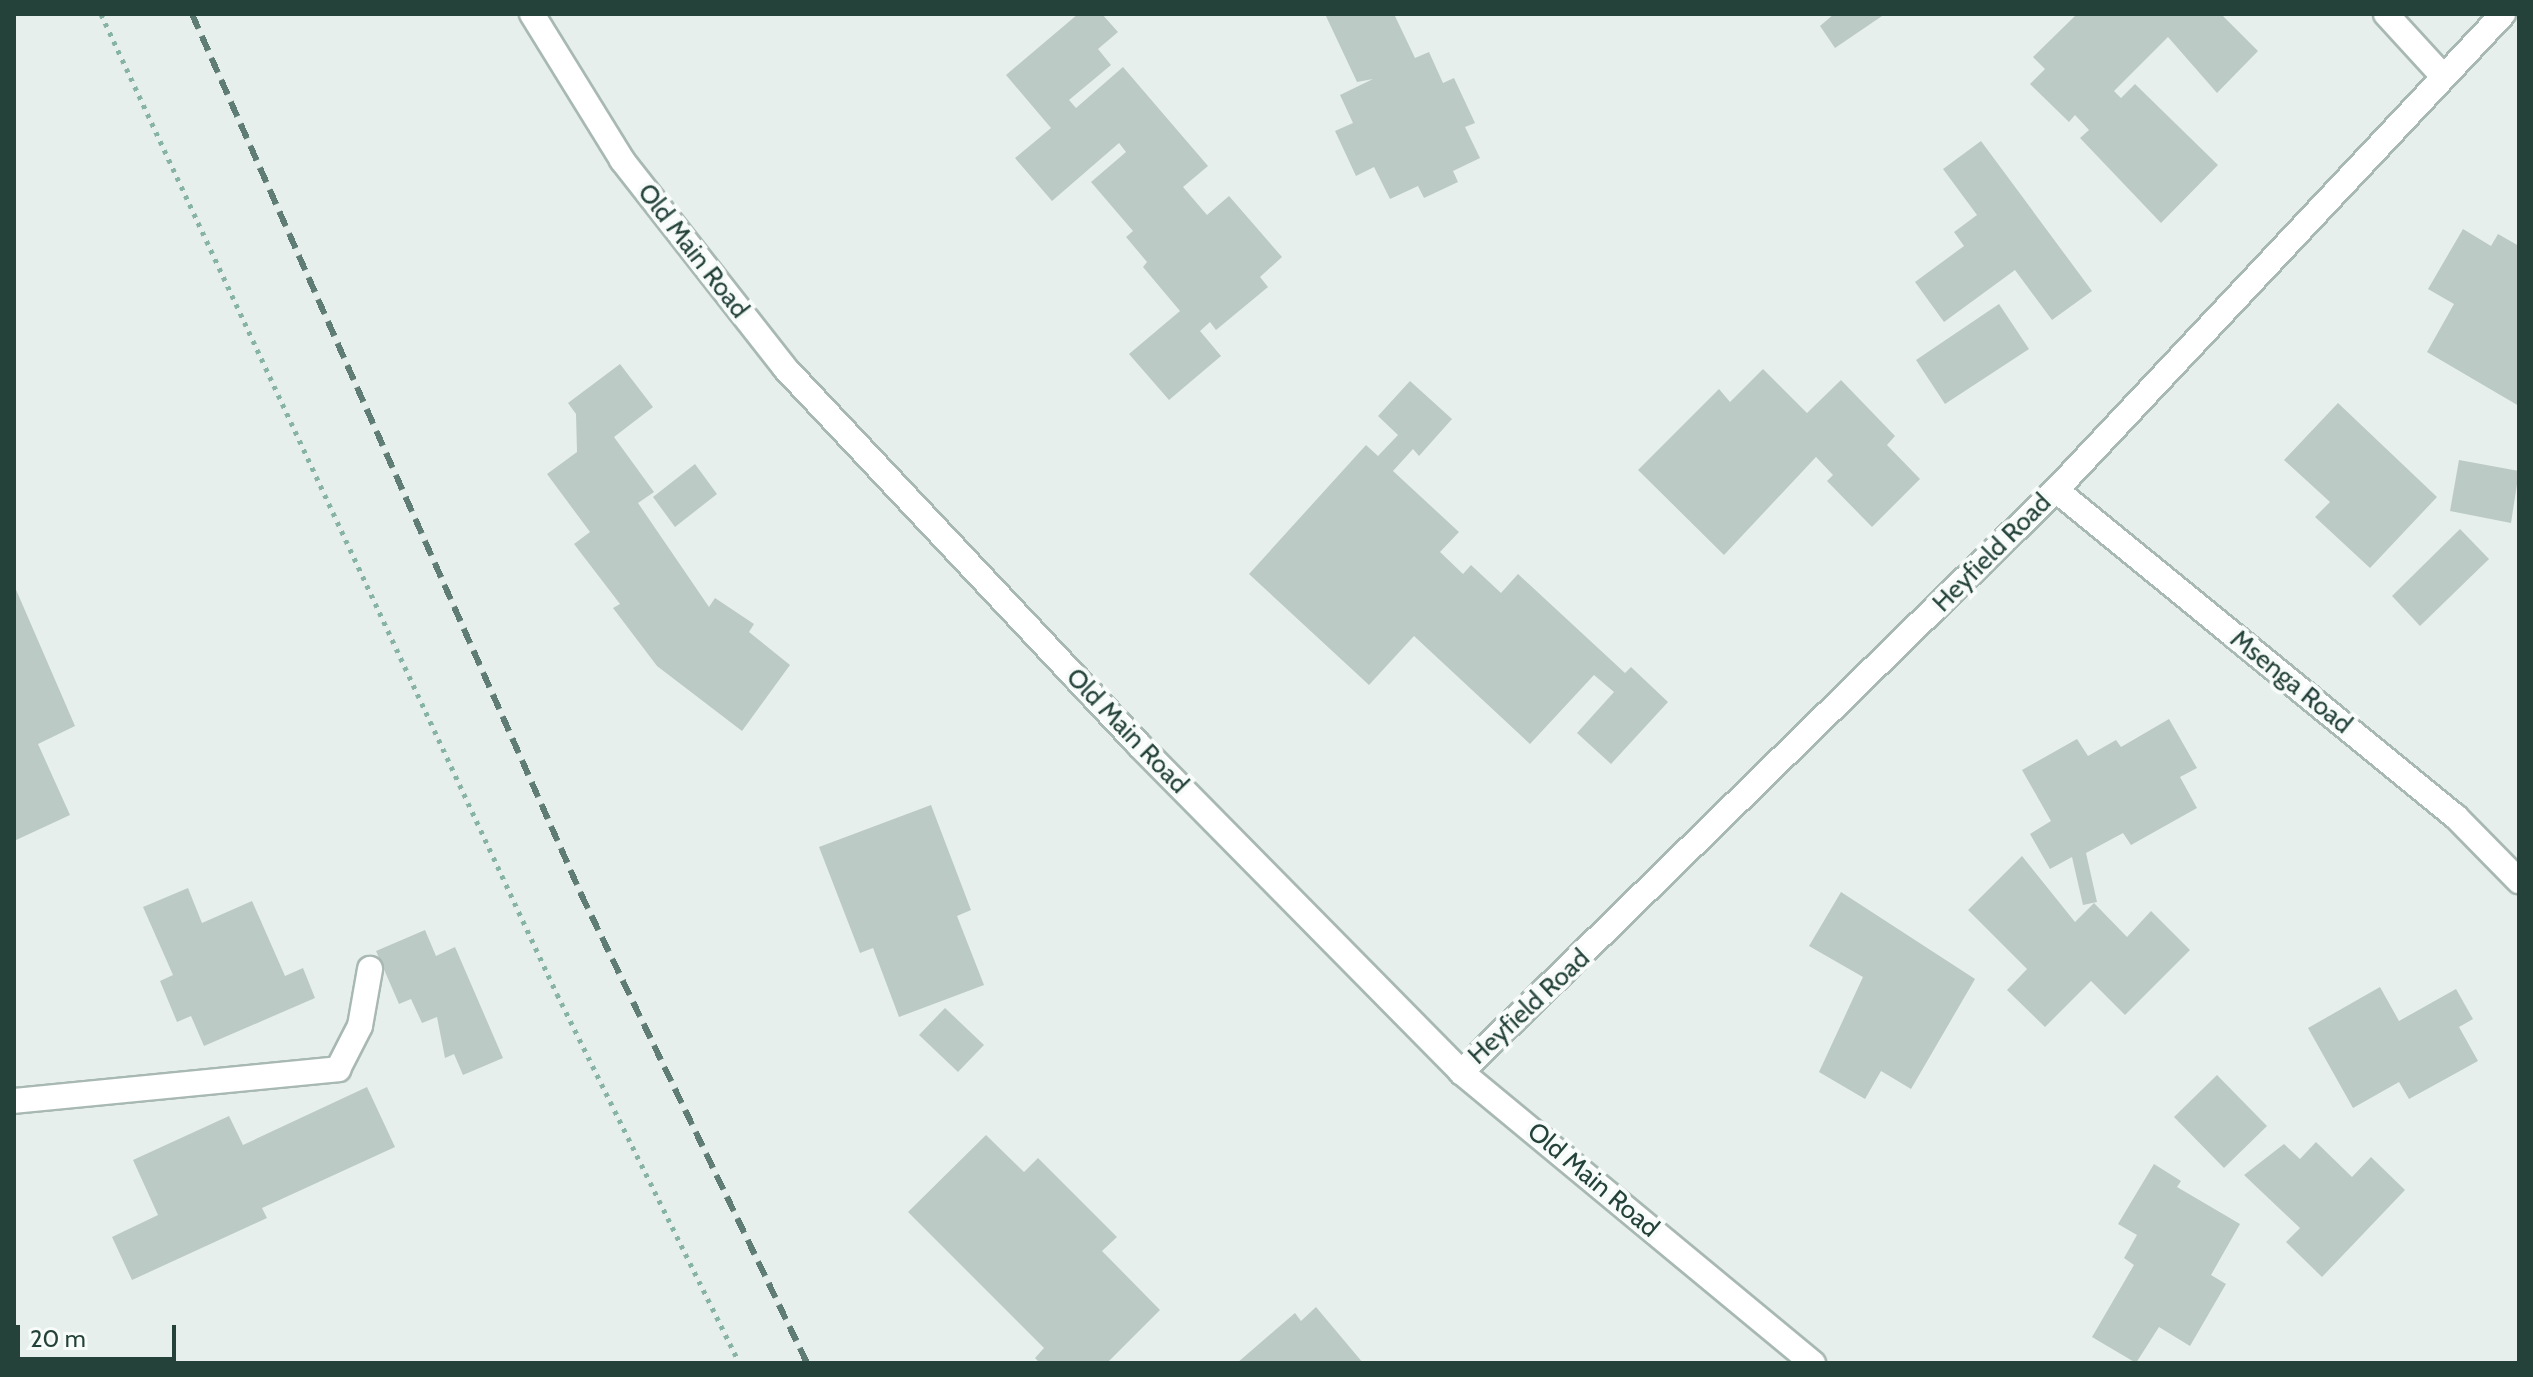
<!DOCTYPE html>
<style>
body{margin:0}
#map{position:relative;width:2533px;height:1377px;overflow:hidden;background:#e6efeb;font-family:Cabin,sans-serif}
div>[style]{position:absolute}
.building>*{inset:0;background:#bbcac4}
.path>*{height:5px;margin-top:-2.5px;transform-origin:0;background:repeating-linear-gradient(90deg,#86b3a5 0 4px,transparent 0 10px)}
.roads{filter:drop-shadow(2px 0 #a8b8b2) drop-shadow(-2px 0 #a8b8b2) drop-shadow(0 2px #a8b8b2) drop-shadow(0 -2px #a8b8b2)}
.lane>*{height:24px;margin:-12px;padding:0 12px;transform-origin:12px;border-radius:12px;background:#fff}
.street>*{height:24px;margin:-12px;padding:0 12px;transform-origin:12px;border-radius:12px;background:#fff}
.secondary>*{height:24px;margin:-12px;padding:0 12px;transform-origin:12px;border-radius:12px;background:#fff}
.rail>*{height:6px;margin-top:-3px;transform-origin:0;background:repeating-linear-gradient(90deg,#5f7d75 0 16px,transparent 0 24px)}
span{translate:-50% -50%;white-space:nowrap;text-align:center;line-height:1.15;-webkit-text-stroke:8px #f7fbf9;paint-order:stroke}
.street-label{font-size:26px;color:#24423a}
.frame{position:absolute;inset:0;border:16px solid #24423a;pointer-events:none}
.scale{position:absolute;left:16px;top:1325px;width:160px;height:36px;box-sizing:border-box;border:4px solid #24423a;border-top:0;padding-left:10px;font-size:24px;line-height:28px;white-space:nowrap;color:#24423a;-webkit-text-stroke:6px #f7fbf9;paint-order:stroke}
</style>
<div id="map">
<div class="building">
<i style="clip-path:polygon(1078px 14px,1102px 14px,1118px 32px,1098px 49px,1111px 65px,1069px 100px,1076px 108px,1123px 67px,1208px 166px,1183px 187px,1207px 215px,1229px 196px,1282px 257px,1260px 277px,1268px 287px,1216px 330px,1210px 322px,1200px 331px,1221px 356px,1169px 400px,1129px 354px,1180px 311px,1143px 267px,1147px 262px,1126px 237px,1133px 231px,1091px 182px,1126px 152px,1119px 143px,1052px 201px,1015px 158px,1051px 128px,1006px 75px)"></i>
<i style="clip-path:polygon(1325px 14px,1394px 14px,1415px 58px,1429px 52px,1443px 83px,1454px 78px,1475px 123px,1465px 127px,1480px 158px,1453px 171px,1458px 182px,1424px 198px,1418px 186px,1390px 199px,1374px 167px,1356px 176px,1335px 131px,1353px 123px,1340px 95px,1373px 79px,1357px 82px)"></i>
<i style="clip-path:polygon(1834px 14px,1885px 14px,1835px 48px,1820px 26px)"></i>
<i style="clip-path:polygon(2077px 14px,2221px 14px,2258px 51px,2217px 93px,2168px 37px,2114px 91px,2121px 98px,2135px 84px,2218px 165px,2161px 223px,2080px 138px,2089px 130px,2075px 115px,2069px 122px,2030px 84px,2045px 69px,2033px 57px)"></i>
<i style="clip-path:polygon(1981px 141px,2092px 291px,2052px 320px,2015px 270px,1944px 322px,1915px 282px,1964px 246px,1954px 232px,1977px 215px,1943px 169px)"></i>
<i style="clip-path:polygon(2463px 229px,2491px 246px,2498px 234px,2519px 246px,2519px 406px,2427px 352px,2454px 304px,2428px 289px)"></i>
<i style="clip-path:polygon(1999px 304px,2029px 349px,1945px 404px,1916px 360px)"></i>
<i style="clip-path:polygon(620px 364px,653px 407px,614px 437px,654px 492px,638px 503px,709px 607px,715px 598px,754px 624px,749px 632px,790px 665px,742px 731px,657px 666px,613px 608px,620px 604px,574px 544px,590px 532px,547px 474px,577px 452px,576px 414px,568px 403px)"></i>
<i style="clip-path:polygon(1763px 369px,1807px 413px,1841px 380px,1895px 436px,1887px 445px,1920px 479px,1872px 527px,1827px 481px,1833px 475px,1816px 457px,1724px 555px,1638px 470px,1719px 389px,1730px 402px)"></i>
<i style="clip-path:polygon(1410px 381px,1452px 419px,1419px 456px,1413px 449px,1393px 471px,1459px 532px,1440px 552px,1463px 574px,1471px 565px,1501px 593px,1518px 574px,1625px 673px,1631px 667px,1668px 702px,1611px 764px,1577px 733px,1614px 692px,1594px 675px,1530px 744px,1414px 636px,1369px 685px,1249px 574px,1366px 445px,1378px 456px,1398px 435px,1378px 416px)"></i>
<i style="clip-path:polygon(2338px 403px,2437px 497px,2370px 568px,2315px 517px,2330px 502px,2284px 460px)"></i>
<i style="clip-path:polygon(2459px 460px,2519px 471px,2511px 523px,2450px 511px)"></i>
<i style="clip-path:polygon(695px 464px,717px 494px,675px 527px,653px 497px)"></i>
<i style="clip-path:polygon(2460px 529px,2489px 559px,2420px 626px,2392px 596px)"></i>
<i style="clip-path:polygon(14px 585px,75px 726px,38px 744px,70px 815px,14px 841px)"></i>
<i style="clip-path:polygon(2169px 719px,2197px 768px,2180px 777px,2197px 808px,2131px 845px,2123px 833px,2086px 853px,2097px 902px,2083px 905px,2072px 857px,2050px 869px,2030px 834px,2051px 821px,2022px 770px,2077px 739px,2088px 756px,2116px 740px,2121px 747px)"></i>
<i style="clip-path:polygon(931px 805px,971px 910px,957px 916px,984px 985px,899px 1017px,873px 948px,860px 953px,819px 847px)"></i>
<i style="clip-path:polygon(2022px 856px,2075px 922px,2094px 903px,2127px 937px,2151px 911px,2190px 950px,2125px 1015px,2091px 981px,2045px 1027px,2007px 990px,2027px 969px,1968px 910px)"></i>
<i style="clip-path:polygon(188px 888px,202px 923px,252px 901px,285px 976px,303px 968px,315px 998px,204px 1046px,191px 1016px,177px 1022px,160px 981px,173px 975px,143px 907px)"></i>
<i style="clip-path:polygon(1841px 892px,1975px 979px,1911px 1089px,1881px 1071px,1865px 1099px,1819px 1072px,1863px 977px,1809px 946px)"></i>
<i style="clip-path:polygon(425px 930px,436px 956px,455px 947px,503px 1058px,463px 1075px,454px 1054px,445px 1058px,437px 1017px,422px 1023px,411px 999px,399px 1004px,376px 951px)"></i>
<i style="clip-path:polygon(2380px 987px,2399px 1021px,2456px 989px,2473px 1019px,2459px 1027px,2478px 1061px,2409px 1099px,2399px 1082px,2353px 1108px,2308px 1028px)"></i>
<i style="clip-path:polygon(945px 1008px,984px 1045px,958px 1072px,919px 1035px)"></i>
<i style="clip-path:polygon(2217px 1075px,2267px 1126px,2224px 1168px,2174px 1117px)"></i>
<i style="clip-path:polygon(367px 1087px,395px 1147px,262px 1208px,267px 1218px,132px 1280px,112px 1237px,158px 1215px,133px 1160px,229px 1116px,243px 1145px)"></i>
<i style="clip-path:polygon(986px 1135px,1024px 1172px,1038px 1158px,1117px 1237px,1102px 1251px,1160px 1310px,1107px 1363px,1040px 1363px,1035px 1358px,1044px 1348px,908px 1212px)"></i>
<i style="clip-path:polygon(2316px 1142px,2352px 1177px,2371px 1157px,2405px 1190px,2322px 1277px,2286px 1242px,2300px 1228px,2244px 1175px,2284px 1144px,2300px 1159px)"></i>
<i style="clip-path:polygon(2154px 1164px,2181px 1181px,2177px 1187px,2240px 1224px,2211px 1275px,2226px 1284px,2190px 1346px,2159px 1327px,2136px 1363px,2092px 1337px,2134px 1265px,2124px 1258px,2137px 1235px,2118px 1224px)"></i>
<i style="clip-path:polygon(1316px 1307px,1363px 1363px,1237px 1363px,1295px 1313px,1301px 1321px)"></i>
</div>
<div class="path">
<i style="left:101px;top:14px;width:1081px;rotate:65.05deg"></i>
<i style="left:557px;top:994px;width:411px;rotate:63.7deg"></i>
</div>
<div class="roads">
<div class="lane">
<i style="left:14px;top:1101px;width:326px;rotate:-5.6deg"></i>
<i style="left:338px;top:1069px;width:48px;rotate:-62.9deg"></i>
<i style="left:360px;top:1026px;width:58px;rotate:-80deg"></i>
</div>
<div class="street">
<i style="left:2386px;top:14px;width:81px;rotate:47.5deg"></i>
<i style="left:2056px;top:490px;width:517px;rotate:39.27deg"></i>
<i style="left:2456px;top:817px;width:90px;rotate:45.5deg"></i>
<i style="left:1461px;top:1072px;width:832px;rotate:-44.37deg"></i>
<i style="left:2056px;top:490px;width:653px;rotate:-46.8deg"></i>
</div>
<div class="secondary">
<i style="left:532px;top:14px;width:172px;rotate:58.3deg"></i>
<i style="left:622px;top:160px;width:264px;rotate:51.9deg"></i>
<i style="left:785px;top:368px;width:517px;rotate:46.8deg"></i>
<i style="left:1139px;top:745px;width:459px;rotate:45.4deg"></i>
<i style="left:1461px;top:1072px;width:457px;rotate:39.6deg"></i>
</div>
</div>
<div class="rail">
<i style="left:192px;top:14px;width:962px;rotate:66.15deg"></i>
<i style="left:581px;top:894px;width:521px;rotate:64.27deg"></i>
</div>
<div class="street-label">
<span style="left:693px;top:251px;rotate:52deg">Old Main Road</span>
<span style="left:1992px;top:553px;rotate:-45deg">Heyfield Road</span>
<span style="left:2291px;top:682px;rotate:39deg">Msenga Road</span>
<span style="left:1127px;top:731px;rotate:46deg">Old Main Road</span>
<span style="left:1529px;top:1007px;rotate:-43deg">Heyfield Road</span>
<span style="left:1593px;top:1180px;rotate:40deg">Old Main Road</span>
</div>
<div class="frame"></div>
<div class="scale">20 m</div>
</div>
